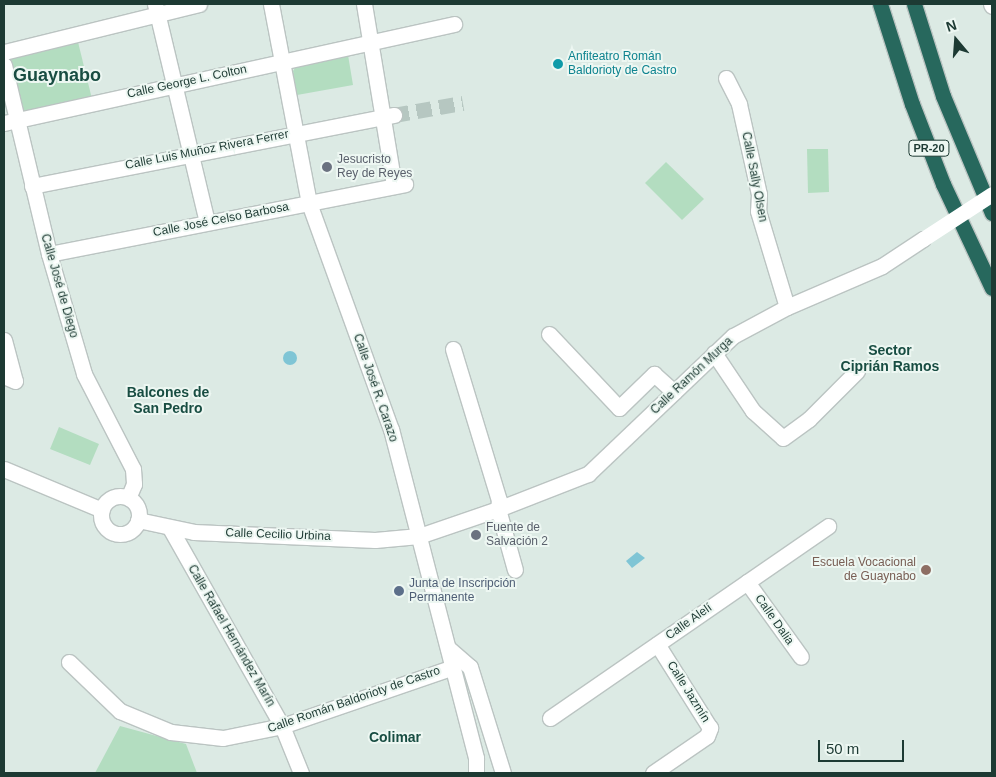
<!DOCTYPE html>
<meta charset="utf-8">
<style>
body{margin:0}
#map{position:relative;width:996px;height:777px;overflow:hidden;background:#dceae4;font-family:Helvetica,sans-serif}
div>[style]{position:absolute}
.green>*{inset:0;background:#b3ddc0}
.water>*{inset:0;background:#7fc5d5}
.round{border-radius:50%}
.minor-tunnel>*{height:15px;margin-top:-7.5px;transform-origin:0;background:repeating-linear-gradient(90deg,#b6c7c1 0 15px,transparent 0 23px)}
.roads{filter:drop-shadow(1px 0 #bbc4c2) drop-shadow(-1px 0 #bbc4c2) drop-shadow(0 1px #bbc4c2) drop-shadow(0 -1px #bbc4c2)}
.minor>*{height:15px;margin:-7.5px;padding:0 7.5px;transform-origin:7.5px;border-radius:7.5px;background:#fff}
.minor>.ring{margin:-7.5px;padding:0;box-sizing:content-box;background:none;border:15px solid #fff;border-radius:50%}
.highway>*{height:15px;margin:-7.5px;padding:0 7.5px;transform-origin:7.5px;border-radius:7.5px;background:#27685d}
.minor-bridge>*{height:15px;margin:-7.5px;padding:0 7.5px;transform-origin:7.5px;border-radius:7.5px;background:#fff}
.dots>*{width:14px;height:14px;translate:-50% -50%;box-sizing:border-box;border:2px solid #edf7f2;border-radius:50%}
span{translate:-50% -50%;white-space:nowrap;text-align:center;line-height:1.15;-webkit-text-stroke:4px #edf7f2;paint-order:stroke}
.shield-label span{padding:1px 4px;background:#edf7f2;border:1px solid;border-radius:4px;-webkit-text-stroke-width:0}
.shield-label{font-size:11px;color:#1d3a33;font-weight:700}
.culture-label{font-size:12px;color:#0d838f}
.left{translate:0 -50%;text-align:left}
.street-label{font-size:12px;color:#1d3a33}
.worship-label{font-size:12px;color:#5b616d}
.education-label{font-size:12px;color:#785e54}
.right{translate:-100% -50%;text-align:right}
.service-label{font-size:12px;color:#4e5e75}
.neighbourhood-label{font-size:14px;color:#184d42;font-weight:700}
.district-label{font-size:18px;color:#184d42;font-weight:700}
.frame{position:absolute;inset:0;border:5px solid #1d3a33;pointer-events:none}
.north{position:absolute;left:931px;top:15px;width:50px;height:50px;-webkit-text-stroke:4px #edf7f2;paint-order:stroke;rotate:342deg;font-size:14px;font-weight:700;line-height:20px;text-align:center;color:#1d3a33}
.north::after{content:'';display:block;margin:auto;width:18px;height:22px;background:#1d3a33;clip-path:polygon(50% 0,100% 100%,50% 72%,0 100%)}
.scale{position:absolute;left:818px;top:740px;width:86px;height:22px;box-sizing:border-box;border:2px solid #1d3a33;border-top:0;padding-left:6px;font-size:15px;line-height:18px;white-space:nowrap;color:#1d3a33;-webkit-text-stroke:4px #edf7f2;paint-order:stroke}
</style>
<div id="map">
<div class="green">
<i style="clip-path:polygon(77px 38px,92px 99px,26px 113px,22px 111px,11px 57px)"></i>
<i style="clip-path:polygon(348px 55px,353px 85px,297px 95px,293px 71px,297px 65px)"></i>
<i style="clip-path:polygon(807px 149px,828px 149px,829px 192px,808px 193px)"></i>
<i style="clip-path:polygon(666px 162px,704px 199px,682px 220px,645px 183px)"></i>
<i style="clip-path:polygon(59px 427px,99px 444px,90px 465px,50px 449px)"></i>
<i style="clip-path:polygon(120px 726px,186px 744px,197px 773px,95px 773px)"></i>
</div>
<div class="water">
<i class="round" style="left:283px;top:351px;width:14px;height:14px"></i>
<i style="clip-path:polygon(637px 552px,645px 558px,632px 568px,626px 561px)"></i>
</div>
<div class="minor-tunnel">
<i style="left:394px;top:115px;width:70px;rotate:-9.9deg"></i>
</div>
<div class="roads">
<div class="minor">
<i style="left:155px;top:4px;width:224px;rotate:76.6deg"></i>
<i style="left:271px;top:4px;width:203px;rotate:79.2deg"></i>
<i style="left:309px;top:203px;width:240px;rotate:70.1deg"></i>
<i style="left:391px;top:429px;width:340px;rotate:75.5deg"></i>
<i style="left:476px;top:758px;width:15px;rotate:90deg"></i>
<i style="left:364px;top:4px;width:184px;rotate:80.6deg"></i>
<i style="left:991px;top:4px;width:2px;rotate:63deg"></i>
<i style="left:4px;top:52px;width:201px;rotate:-13.8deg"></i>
<i style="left:4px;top:65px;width:194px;rotate:76.6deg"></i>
<i style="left:49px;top:254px;width:125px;rotate:73.7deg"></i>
<i style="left:84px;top:374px;width:107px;rotate:62.7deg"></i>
<i style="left:133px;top:469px;width:15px;rotate:86deg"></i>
<i style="left:134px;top:484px;width:15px;rotate:113deg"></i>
<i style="left:726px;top:78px;width:29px;rotate:63deg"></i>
<i style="left:739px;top:104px;width:92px;rotate:77.5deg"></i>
<i style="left:759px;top:194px;width:17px;rotate:93deg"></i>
<i style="left:758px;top:211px;width:100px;rotate:73.2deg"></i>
<i style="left:4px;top:123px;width:461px;rotate:-12.4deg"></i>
<i style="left:32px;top:186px;width:369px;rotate:-11.1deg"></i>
<i style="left:49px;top:254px;width:363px;rotate:-11.1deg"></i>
<i style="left:549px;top:334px;width:102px;rotate:46.6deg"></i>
<i style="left:619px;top:408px;width:49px;rotate:-44.2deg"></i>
<i style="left:654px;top:374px;width:27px;rotate:42deg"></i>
<i style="left:4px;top:340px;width:42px;rotate:75deg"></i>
<i style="left:15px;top:381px;width:12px;rotate:-156deg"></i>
<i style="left:453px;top:349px;width:158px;rotate:73.1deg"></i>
<i style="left:499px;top:500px;width:9px;rotate:96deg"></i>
<i style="left:498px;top:509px;width:63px;rotate:74.4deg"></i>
<i style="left:714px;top:353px;width:70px;rotate:56.1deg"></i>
<i style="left:753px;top:411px;width:40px;rotate:42deg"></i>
<i style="left:783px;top:438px;width:32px;rotate:-36deg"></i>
<i style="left:809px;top:419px;width:68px;rotate:-45deg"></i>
<i style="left:4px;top:469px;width:106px;rotate:22.7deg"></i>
<i class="ring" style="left:101px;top:496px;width:23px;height:23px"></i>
<i style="left:138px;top:520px;width:57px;rotate:12.1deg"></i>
<i style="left:194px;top:532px;width:181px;rotate:2.5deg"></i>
<i style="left:375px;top:540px;width:44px;rotate:-5.2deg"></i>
<i style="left:419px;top:536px;width:83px;rotate:-18.9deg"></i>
<i style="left:498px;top:509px;width:97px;rotate:-21.3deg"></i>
<i style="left:588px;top:474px;width:200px;rotate:-43.6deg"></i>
<i style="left:733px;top:336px;width:61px;rotate:-28.2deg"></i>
<i style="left:787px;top:307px;width:103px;rotate:-23.3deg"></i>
<i style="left:882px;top:266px;width:49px;rotate:-33.4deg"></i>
<i style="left:170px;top:528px;width:227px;rotate:60.5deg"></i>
<i style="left:282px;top:726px;width:51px;rotate:68deg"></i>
<i style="left:747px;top:582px;width:92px;rotate:54.2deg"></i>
<i style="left:448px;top:648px;width:29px;rotate:41deg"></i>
<i style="left:470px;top:667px;width:111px;rotate:72.7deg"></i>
<i style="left:69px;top:662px;width:71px;rotate:43.9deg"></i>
<i style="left:120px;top:711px;width:55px;rotate:22.4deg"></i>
<i style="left:171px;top:732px;width:52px;rotate:6.6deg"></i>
<i style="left:223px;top:738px;width:60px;rotate:-11.5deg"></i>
<i style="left:282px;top:726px;width:181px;rotate:-19deg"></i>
<i style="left:550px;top:718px;width:338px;rotate:-34.6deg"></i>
<i style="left:653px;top:773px;width:65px;rotate:-34.4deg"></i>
<i style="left:707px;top:736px;width:9px;rotate:-69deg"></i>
<i style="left:710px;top:728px;width:99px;rotate:-122.2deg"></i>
</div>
<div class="highway">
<i style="left:880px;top:4px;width:105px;rotate:72.3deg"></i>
<i style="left:912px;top:104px;width:86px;rotate:68.8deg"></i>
<i style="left:943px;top:184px;width:115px;rotate:64.8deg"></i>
<i style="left:914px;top:4px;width:96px;rotate:72.5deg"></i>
<i style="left:943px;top:96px;width:127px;rotate:67.3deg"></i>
</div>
</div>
<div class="minor-bridge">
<i style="left:923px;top:239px;width:82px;rotate:-33.1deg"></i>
</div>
<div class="dots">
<i style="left:558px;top:64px;background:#0f9aa8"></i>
<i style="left:327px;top:167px;background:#6b7280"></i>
<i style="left:476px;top:535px;background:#6b7280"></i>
<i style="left:926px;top:570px;background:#8d6e63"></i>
<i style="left:399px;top:591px;background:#5c6f8a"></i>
</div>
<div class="shield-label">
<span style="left:929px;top:148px">PR-20</span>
</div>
<div class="culture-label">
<span class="left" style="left:568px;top:64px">Anfiteatro Román<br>Baldorioty de Castro</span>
</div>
<div class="street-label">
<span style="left:187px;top:82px;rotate:-12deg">Calle George L. Colton</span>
<span style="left:207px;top:150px;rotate:-11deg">Calle Luis Muñoz Rivera Ferrer</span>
<span style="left:754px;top:177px;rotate:79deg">Calle Sally Olsen</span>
<span style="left:221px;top:220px;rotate:-11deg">Calle José Celso Barbosa</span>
<span style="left:59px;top:286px;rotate:74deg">Calle José de Diego</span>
<span style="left:692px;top:376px;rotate:-43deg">Calle Ramón Murga</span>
<span style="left:375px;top:388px;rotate:71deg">Calle José R. Carazo</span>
<span style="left:278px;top:535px;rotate:2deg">Calle Cecilio Urbina</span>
<span style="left:774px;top:620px;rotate:55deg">Calle Dalia</span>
<span style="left:689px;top:622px;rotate:-35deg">Calle Alelí</span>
<span style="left:231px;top:636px;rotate:60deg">Calle Rafael Hernández Marín</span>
<span style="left:688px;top:692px;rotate:58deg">Calle Jazmín</span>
<span style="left:354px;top:700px;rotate:-19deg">Calle Román Baldorioty de Castro</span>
</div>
<div class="worship-label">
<span class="left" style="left:337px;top:167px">Jesucristo<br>Rey de Reyes</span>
<span class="left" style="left:486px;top:535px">Fuente de<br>Salvación 2</span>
</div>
<div class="education-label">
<span class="right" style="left:916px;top:570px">Escuela Vocacional<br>de Guaynabo</span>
</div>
<div class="service-label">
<span class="left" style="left:409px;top:591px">Junta de Inscripción<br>Permanente</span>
</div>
<div class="neighbourhood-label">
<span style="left:890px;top:358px">Sector<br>Ciprián Ramos</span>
<span style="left:168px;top:400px">Balcones de<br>San Pedro</span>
<span style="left:395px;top:737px">Colimar</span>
</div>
<div class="district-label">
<span style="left:57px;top:75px">Guaynabo</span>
</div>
<div class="frame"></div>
<div class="north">N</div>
<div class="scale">50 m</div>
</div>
